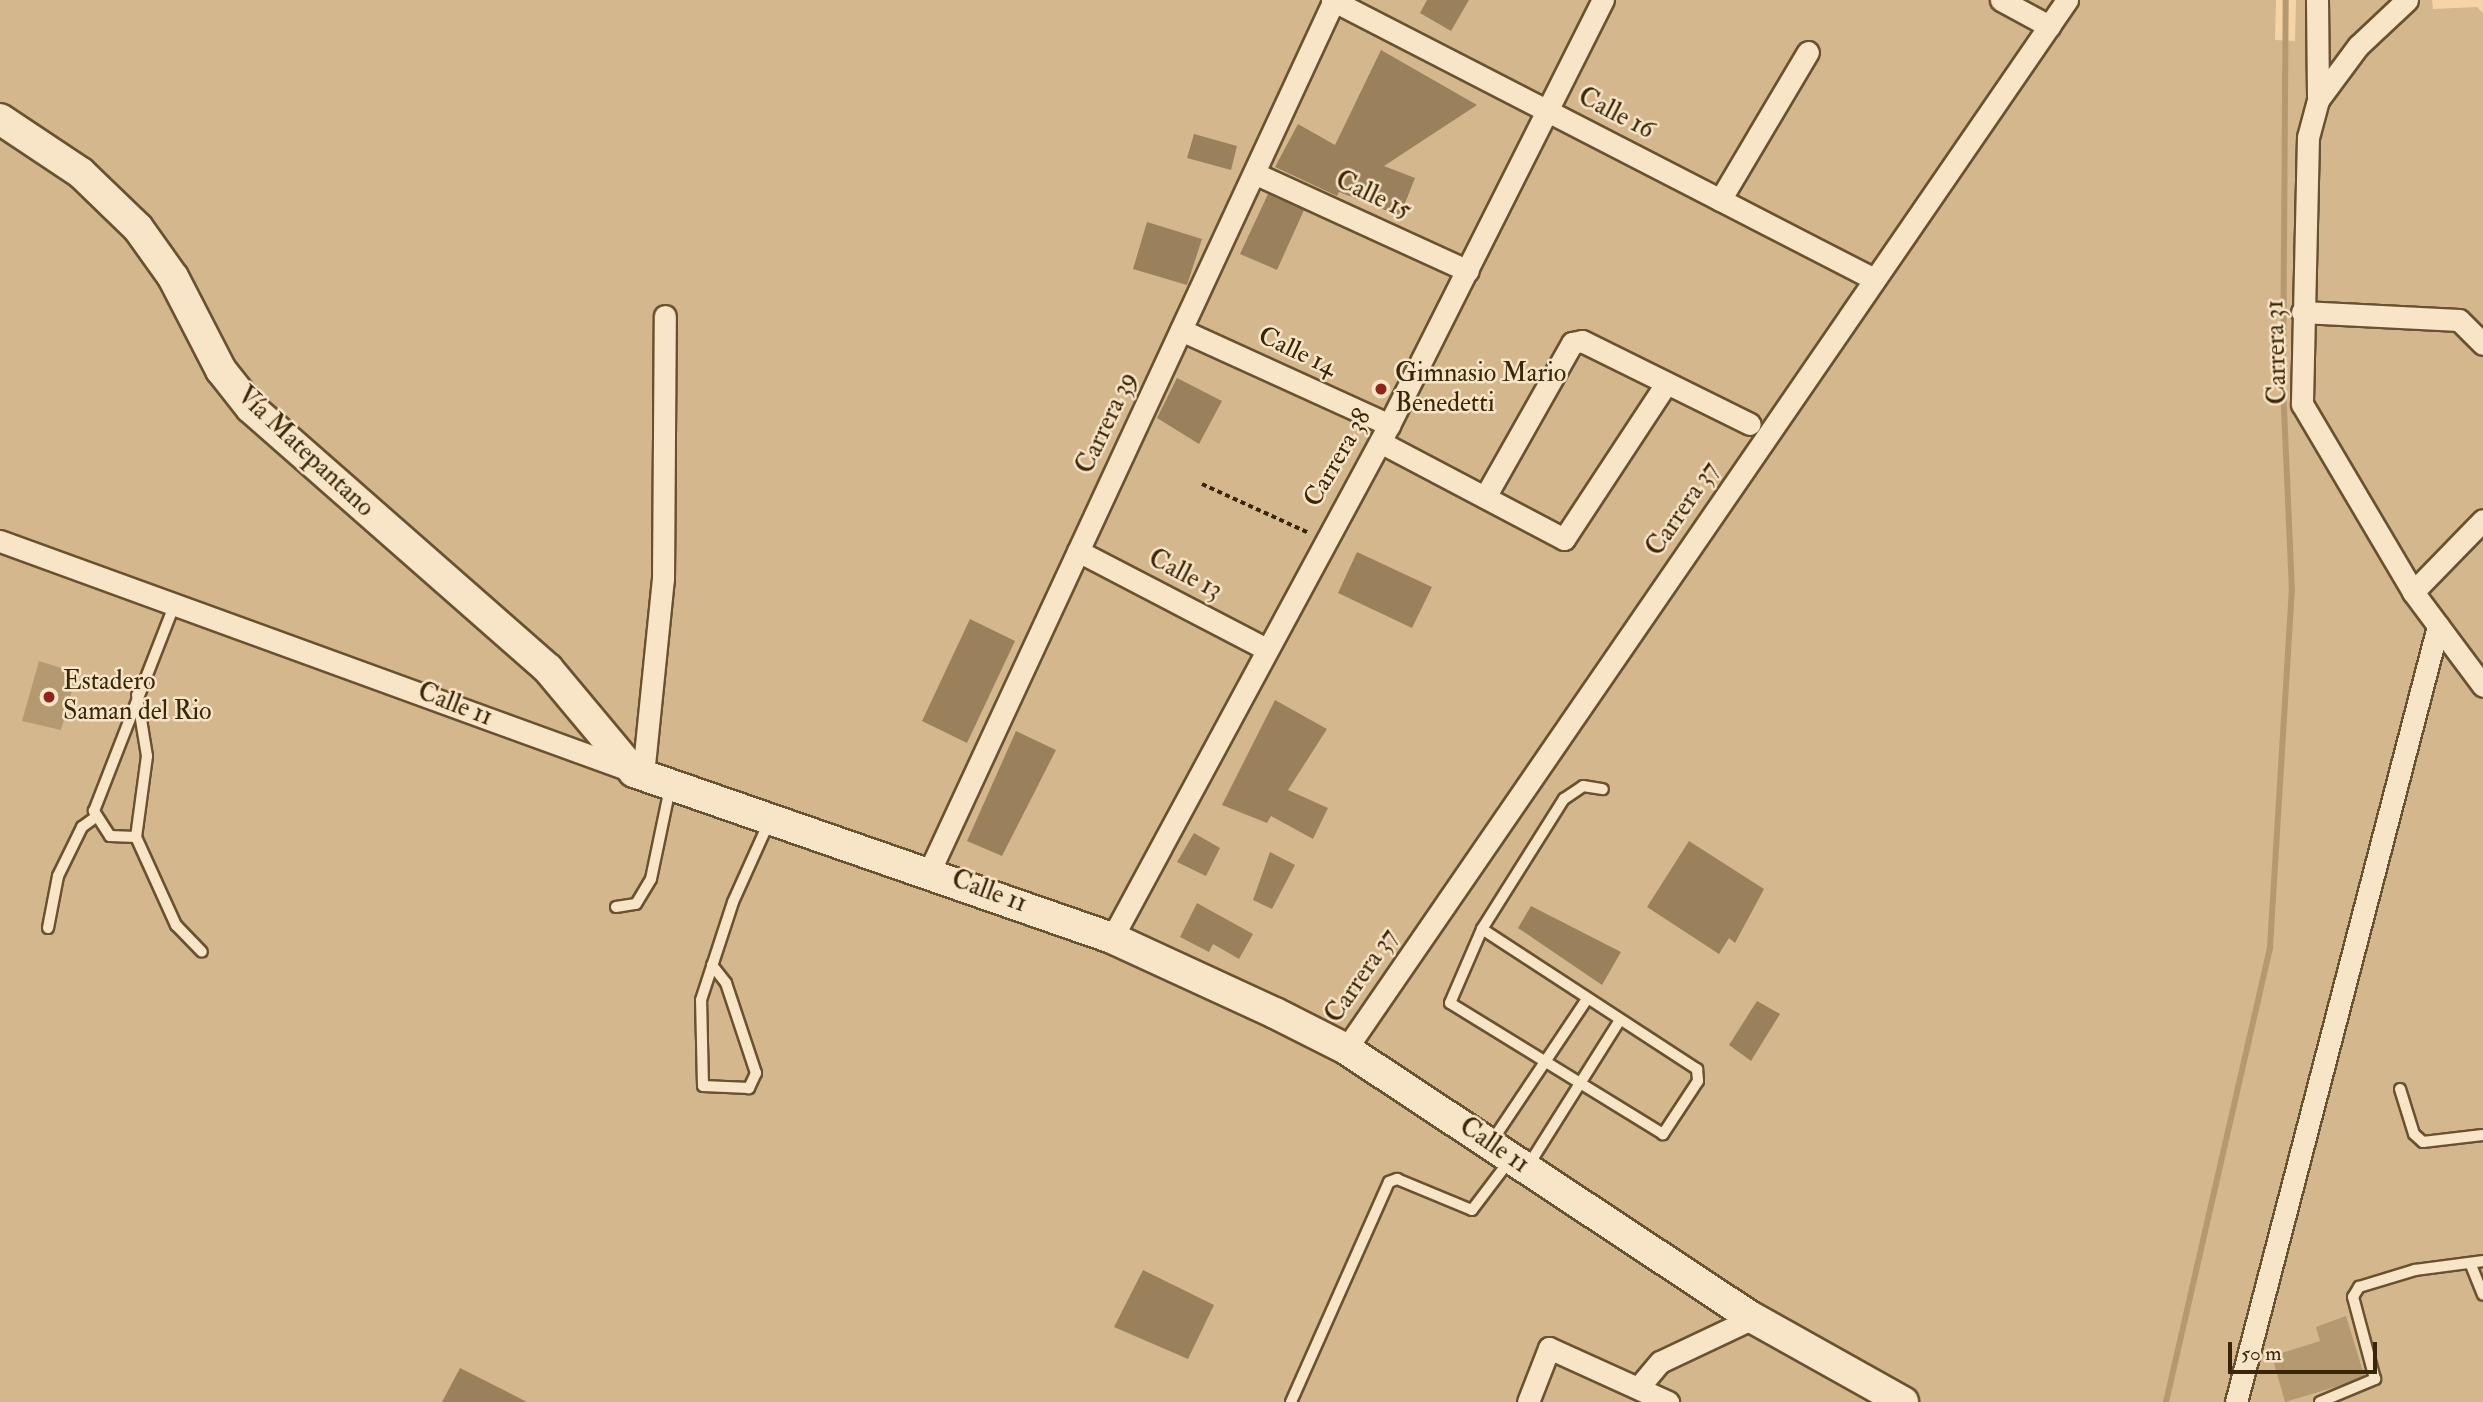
<!DOCTYPE html>
<meta charset="utf-8">
<style>
body{margin:0}
#map{position:relative;width:2483px;height:1402px;overflow:hidden;background:#f5d5a8;font-family:"IM FELL Double Pica",serif}
div>[style]{position:absolute}
.green>*{inset:0;background:#d5b78d}
.water>*{inset:0;background:#b59a71}
.stream>*{height:6px;margin:-3px;padding:0 3px;transform-origin:3px;border-radius:3px;background:#b59a71}
.building>*{inset:0;background:#9b815b}
.path>*{height:3.5px;margin-top:-1.75px;transform-origin:0;background:repeating-linear-gradient(90deg,#3a2607 0 5px,transparent 0 8.5px)}
.roads{filter:drop-shadow(2px 0 #69522f) drop-shadow(-2px 0 #69522f) drop-shadow(0 2px #69522f) drop-shadow(0 -2px #69522f)}
.service>*{height:10px;margin:-5px;padding:0 5px;transform-origin:5px;border-radius:5px;background:#f8e4c6}
.minor>*{height:21px;margin:-10.5px;padding:0 10.5px;transform-origin:10.5px;border-radius:10.5px;background:#f8e4c6}
.secondary>*{height:30px;margin:-15px;padding:0 15px;transform-origin:15px;border-radius:15px;background:#f8e4c6}
.dots>*{width:19px;height:19px;translate:-50% -50%;box-sizing:border-box;border:4px solid #f8e4c6;border-radius:50%}
span{translate:-50% -50%;white-space:nowrap;text-align:center;line-height:1.15;-webkit-text-stroke:5px #f8e4c6;paint-order:stroke}
.street-label{font-size:26px;color:#3a2607}
.poi-label{font-size:26px;color:#3a2607}
.left{translate:0 -50%;text-align:left}
.scale{position:absolute;left:2228px;top:1342px;width:149px;height:32px;box-sizing:border-box;border:4px solid #3a2607;border-top:0;padding-left:9px;font-size:21px;line-height:24px;white-space:nowrap;color:#3a2607;-webkit-text-stroke:5px #f8e4c6;paint-order:stroke}
</style>
<div id="map">
<div class="green">
<i style="clip-path:polygon(0 0,2276px 0,2275px 40px,2295px 41px,2296px 0,2432px 0,2433px 9px,2477px 7px,2483px 13px,2483px 1402px,0 1402px)"></i>
</div>
<div class="water">
<i style="clip-path:polygon(39px 661px,77px 673px,61px 730px,22px 721px)"></i>
<i style="clip-path:polygon(2346px 1316px,2365px 1378px,2285px 1402px,2272px 1356px,2320px 1341px,2316px 1327px)"></i>
</div>
<div class="stream">
<i style="left:2166px;top:1402px;width:467px;rotate:-77.1deg"></i>
<i style="left:2270px;top:947px;width:356px;rotate:-86.5deg"></i>
<i style="left:2292px;top:592px;width:205px;rotate:-92.5deg"></i>
<i style="left:2283px;top:387px;width:387px;rotate:-89.6deg"></i>
</div>
<div class="building">
<i style="clip-path:polygon(1427px 0,1469px 0,1451px 31px,1420px 13px)"></i>
<i style="clip-path:polygon(1381px 50px,1477px 105px,1384px 166px,1415px 178px,1400px 216px,1339px 192px,1337px 196px,1275px 167px,1298px 124px,1335px 145px)"></i>
<i style="clip-path:polygon(1194px 134px,1237px 146px,1231px 170px,1187px 158px)"></i>
<i style="clip-path:polygon(1268px 194px,1304px 210px,1277px 270px,1240px 254px)"></i>
<i style="clip-path:polygon(1147px 222px,1202px 239px,1187px 285px,1133px 269px)"></i>
<i style="clip-path:polygon(1177px 378px,1222px 401px,1199px 444px,1157px 418px)"></i>
<i style="clip-path:polygon(1357px 552px,1432px 587px,1412px 628px,1338px 593px)"></i>
<i style="clip-path:polygon(970px 619px,1015px 641px,967px 743px,922px 721px)"></i>
<i style="clip-path:polygon(1275px 700px,1327px 729px,1288px 790px,1328px 808px,1313px 839px,1271px 816px,1267px 823px,1222px 805px)"></i>
<i style="clip-path:polygon(1016px 731px,1056px 750px,1002px 856px,967px 841px)"></i>
<i style="clip-path:polygon(1194px 833px,1220px 848px,1206px 876px,1177px 862px)"></i>
<i style="clip-path:polygon(1689px 841px,1764px 889px,1735px 943px,1729px 938px,1719px 954px,1647px 907px)"></i>
<i style="clip-path:polygon(1270px 852px,1295px 865px,1272px 909px,1253px 900px)"></i>
<i style="clip-path:polygon(1197px 903px,1253px 934px,1239px 959px,1213px 944px,1209px 952px,1180px 937px)"></i>
<i style="clip-path:polygon(1531px 906px,1621px 952px,1602px 985px,1518px 928px)"></i>
<i style="clip-path:polygon(1757px 1001px,1780px 1014px,1751px 1061px,1729px 1045px)"></i>
<i style="clip-path:polygon(1143px 1270px,1214px 1305px,1188px 1359px,1114px 1327px)"></i>
<i style="clip-path:polygon(460px 1368px,527px 1402px,442px 1402px)"></i>
</div>
<div class="path">
<i style="left:1202px;top:484px;width:118px;rotate:24.6deg"></i>
</div>
<div class="roads">
<div class="service">
<i style="left:137px;top:695px;width:62px;rotate:80.7deg"></i>
<i style="left:147px;top:756px;width:82px;rotate:97.7deg"></i>
<i style="left:136px;top:837px;width:97px;rotate:65.6deg"></i>
<i style="left:176px;top:925px;width:37px;rotate:46deg"></i>
<i style="left:136px;top:837px;width:26px;rotate:-178deg"></i>
<i style="left:110px;top:836px;width:30px;rotate:-123deg"></i>
<i style="left:94px;top:811px;width:223px;rotate:-68.7deg"></i>
<i style="left:616px;top:907px;width:20px;rotate:-9deg"></i>
<i style="left:636px;top:904px;width:29px;rotate:-59deg"></i>
<i style="left:651px;top:879px;width:93px;rotate:-78.2deg"></i>
<i style="left:48px;top:928px;width:53px;rotate:-79.1deg"></i>
<i style="left:58px;top:876px;width:55px;rotate:-63.9deg"></i>
<i style="left:82px;top:827px;width:17px;rotate:-36deg"></i>
<i style="left:1482px;top:929px;width:257px;rotate:33.1deg"></i>
<i style="left:1697px;top:1069px;width:12px;rotate:85deg"></i>
<i style="left:1698px;top:1081px;width:64px;rotate:123.4deg"></i>
<i style="left:1663px;top:1134px;width:250px;rotate:-148.4deg"></i>
<i style="left:1450px;top:1003px;width:81px;rotate:-66.6deg"></i>
<i style="left:1482px;top:929px;width:154px;rotate:-57.8deg"></i>
<i style="left:1564px;top:799px;width:23px;rotate:-34deg"></i>
<i style="left:1583px;top:786px;width:20px;rotate:9deg"></i>
<i style="left:712px;top:965px;width:23px;rotate:52deg"></i>
<i style="left:726px;top:983px;width:95px;rotate:71.6deg"></i>
<i style="left:756px;top:1073px;width:17px;rotate:115deg"></i>
<i style="left:749px;top:1088px;width:46px;rotate:-177.5deg"></i>
<i style="left:703px;top:1086px;width:86px;rotate:-91.3deg"></i>
<i style="left:701px;top:1000px;width:103px;rotate:-71.9deg"></i>
<i style="left:733px;top:902px;width:88px;rotate:-65.8deg"></i>
<i style="left:2400px;top:1089px;width:47px;rotate:72.7deg"></i>
<i style="left:2414px;top:1134px;width:12px;rotate:42deg"></i>
<i style="left:2423px;top:1142px;width:60px;rotate:-6.7deg"></i>
<i style="left:1492px;top:1141px;width:171px;rotate:-56.2deg"></i>
<i style="left:1528px;top:1166px;width:173px;rotate:-57.8deg"></i>
<i style="left:2471px;top:1265px;width:32px;rotate:68deg"></i>
<i style="left:1291px;top:1402px;width:241px;rotate:-66deg"></i>
<i style="left:1389px;top:1182px;width:9px;rotate:-21deg"></i>
<i style="left:1397px;top:1179px;width:81px;rotate:22.5deg"></i>
<i style="left:1472px;top:1210px;width:63px;rotate:-52.8deg"></i>
<i style="left:2320px;top:1402px;width:60px;rotate:-22.7deg"></i>
<i style="left:2375px;top:1379px;width:85px;rotate:-105deg"></i>
<i style="left:2353px;top:1297px;width:12px;rotate:-59deg"></i>
<i style="left:2359px;top:1287px;width:59px;rotate:-16.9deg"></i>
<i style="left:2415px;top:1270px;width:69px;rotate:-7.5deg"></i>
</div>
<div class="minor">
<i style="left:1332px;top:0;width:610px;rotate:27.24deg"></i>
<i style="left:2001px;top:0;width:55px;rotate:28.4deg"></i>
<i style="left:2317px;top:0;width:100px;rotate:89.4deg"></i>
<i style="left:2407px;top:0;width:67px;rotate:136.8deg"></i>
<i style="left:2358px;top:46px;width:67px;rotate:126.5deg"></i>
<i style="left:2318px;top:100px;width:38px;rotate:105deg"></i>
<i style="left:2308px;top:137px;width:267px;rotate:91.3deg"></i>
<i style="left:2302px;top:404px;width:218px;rotate:59.4deg"></i>
<i style="left:2413px;top:592px;width:117px;rotate:53.3deg"></i>
<i style="left:1254px;top:173px;width:235px;rotate:24.6deg"></i>
<i style="left:1720px;top:200px;width:172px;rotate:-59.3deg"></i>
<i style="left:2302px;top:312px;width:157px;rotate:2.9deg"></i>
<i style="left:2459px;top:320px;width:34px;rotate:45deg"></i>
<i style="left:1181px;top:330px;width:229px;rotate:24.5deg"></i>
<i style="left:1380px;top:442px;width:208px;rotate:27.8deg"></i>
<i style="left:1564px;top:539px;width:184px;rotate:-56.7deg"></i>
<i style="left:1485px;top:497px;width:177px;rotate:-60.5deg"></i>
<i style="left:1572px;top:343px;width:10px;rotate:-11deg"></i>
<i style="left:1582px;top:341px;width:187px;rotate:26.3deg"></i>
<i style="left:0;top:541px;width:673px;rotate:20deg"></i>
<i style="left:1078px;top:551px;width:212px;rotate:27.5deg"></i>
<i style="left:2413px;top:592px;width:100px;rotate:-45.8deg"></i>
<i style="left:643px;top:775px;width:197px;rotate:-84.2deg"></i>
<i style="left:663px;top:579px;width:263px;rotate:-89.6deg"></i>
<i style="left:930px;top:870px;width:959px;rotate:-65.09deg"></i>
<i style="left:1112px;top:938px;width:583px;rotate:-61.63deg"></i>
<i style="left:1389px;top:425px;width:476px;rotate:-63.3deg"></i>
<i style="left:1346px;top:1049px;width:1273px;rotate:-55.5deg"></i>
<i style="left:1638px;top:1388px;width:34px;rotate:-50deg"></i>
<i style="left:1660px;top:1362px;width:103px;rotate:-25.3deg"></i>
<i style="left:1528px;top:1402px;width:58px;rotate:-68.7deg"></i>
<i style="left:1549px;top:1348px;width:131px;rotate:24.4deg"></i>
<i style="left:2236px;top:1402px;width:802px;rotate:-75.41deg"></i>
</div>
<div class="secondary">
<i style="left:0;top:119px;width:97px;rotate:33.7deg"></i>
<i style="left:81px;top:173px;width:79px;rotate:44deg"></i>
<i style="left:138px;top:228px;width:60px;rotate:54.5deg"></i>
<i style="left:173px;top:277px;width:105px;rotate:62.7deg"></i>
<i style="left:221px;top:370px;width:48px;rotate:51.7deg"></i>
<i style="left:251px;top:408px;width:395px;rotate:41.3deg"></i>
<i style="left:548px;top:669px;width:134px;rotate:50.1deg"></i>
<i style="left:634px;top:772px;width:506px;rotate:19.15deg"></i>
<i style="left:1112px;top:938px;width:179px;rotate:24.7deg"></i>
<i style="left:1275px;top:1013px;width:80px;rotate:26.9deg"></i>
<i style="left:1346px;top:1049px;width:488px;rotate:33.5deg"></i>
<i style="left:1753px;top:1318px;width:172px;rotate:29.2deg"></i>
</div>
</div>
<div class="dots">
<i style="left:1381px;top:389px;background:#8f2418"></i>
<i style="left:49px;top:697px;background:#8f2418"></i>
</div>
<div class="street-label">
<span style="left:1616px;top:114px;rotate:27deg">Calle 16</span>
<span style="left:1373px;top:196px;rotate:25deg">Calle 15</span>
<span style="left:1297px;top:352px;rotate:25deg">Calle 14</span>
<span style="left:2277px;top:352px;rotate:-92deg">Carrera 31</span>
<span style="left:1107px;top:423px;rotate:-65deg">Carrera 39</span>
<span style="left:305px;top:452px;rotate:43deg">Vía Matepantano</span>
<span style="left:1338px;top:458px;rotate:-60deg">Carrera 38</span>
<span style="left:1683px;top:509px;rotate:-56deg">Carrera 37</span>
<span style="left:1185px;top:575px;rotate:27deg">Calle 13</span>
<span style="left:455px;top:705px;rotate:21deg">Calle 11</span>
<span style="left:989px;top:892px;rotate:20deg">Calle 11</span>
<span style="left:1362px;top:976px;rotate:-56deg">Carrera 37</span>
<span style="left:1494px;top:1146px;rotate:34deg">Calle 11</span>
</div>
<div class="poi-label">
<span class="left" style="left:1395px;top:389px">Gimnasio Mario<br>Benedetti</span>
<span class="left" style="left:63px;top:697px">Estadero<br>Saman del Rio</span>
</div>
<div class="scale">50 m</div>
</div>
